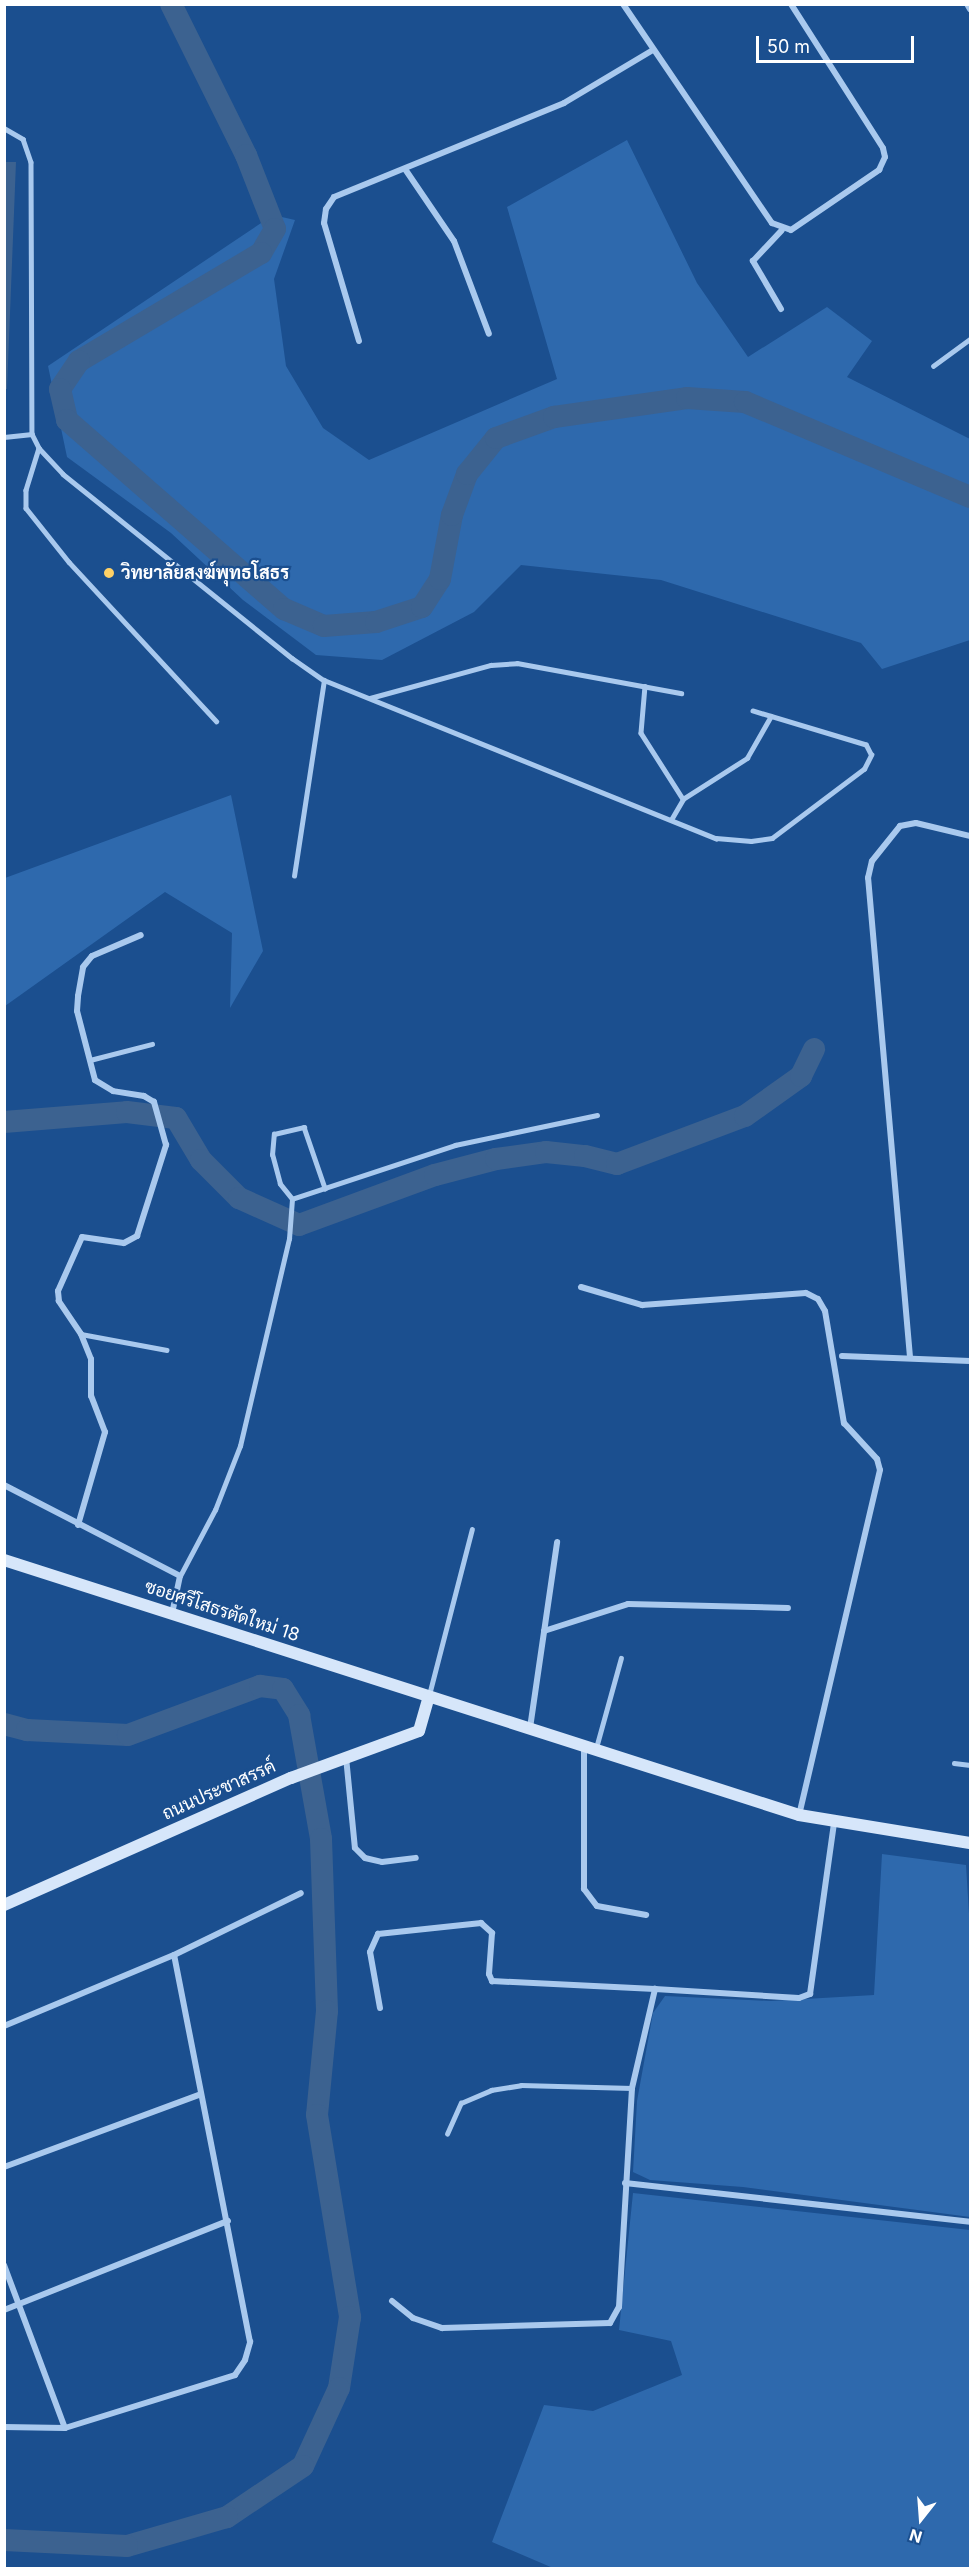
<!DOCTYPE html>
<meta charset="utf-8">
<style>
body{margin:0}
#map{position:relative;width:975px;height:2573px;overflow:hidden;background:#1b4f8f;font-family:Inter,Sarabun,sans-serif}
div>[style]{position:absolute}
.green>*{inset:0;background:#2e69ad}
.water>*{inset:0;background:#3c6290}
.canal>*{height:22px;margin:-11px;padding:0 11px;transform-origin:11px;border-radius:11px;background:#3c6290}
.lane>*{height:4.5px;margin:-2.25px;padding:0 2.25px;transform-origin:2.25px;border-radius:2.25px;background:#a9c9ee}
.street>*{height:6px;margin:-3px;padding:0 3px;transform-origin:3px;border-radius:3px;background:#a9c9ee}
.secondary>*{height:12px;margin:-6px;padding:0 6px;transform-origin:6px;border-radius:6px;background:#d6e6fa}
.dots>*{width:16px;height:16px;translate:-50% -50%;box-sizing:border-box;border:3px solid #1b4f8f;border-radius:50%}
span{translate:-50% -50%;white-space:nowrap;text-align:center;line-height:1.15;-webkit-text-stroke:4.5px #1b4f8f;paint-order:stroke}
.poi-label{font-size:18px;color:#fff;font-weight:700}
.left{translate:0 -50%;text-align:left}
.street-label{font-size:18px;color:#fff}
.frame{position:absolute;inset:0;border:6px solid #fff;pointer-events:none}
.north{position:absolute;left:891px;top:2489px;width:60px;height:60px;-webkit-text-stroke:4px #1b4f8f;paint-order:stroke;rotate:197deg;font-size:16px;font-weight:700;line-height:24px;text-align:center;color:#fff}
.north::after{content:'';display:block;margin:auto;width:21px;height:27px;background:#fff;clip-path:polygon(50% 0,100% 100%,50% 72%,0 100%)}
.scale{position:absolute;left:756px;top:36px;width:158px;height:27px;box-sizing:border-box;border:3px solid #fff;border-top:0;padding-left:8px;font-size:18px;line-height:21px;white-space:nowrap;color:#fff;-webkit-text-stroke:4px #1b4f8f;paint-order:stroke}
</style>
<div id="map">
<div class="green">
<i style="clip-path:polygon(627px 140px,697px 283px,748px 357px,827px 307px,872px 341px,847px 377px,970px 439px,970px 640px,882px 669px,861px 643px,661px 580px,521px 565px,474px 612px,382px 660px,316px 655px,243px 600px,171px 533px,67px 457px,48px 366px,273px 215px,295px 220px,274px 279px,286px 366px,323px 428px,369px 460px,557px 379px,507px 207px)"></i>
<i style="clip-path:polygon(231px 795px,263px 951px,230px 1008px,232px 933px,165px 892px,5px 1006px,5px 878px)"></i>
<i style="clip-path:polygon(882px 1854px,966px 1865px,970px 1930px,970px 2217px,743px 2187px,650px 2180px,633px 2172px,637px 2101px,653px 2013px,665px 1996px,771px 2001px,874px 1995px)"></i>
<i style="clip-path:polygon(633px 2193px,970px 2230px,970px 2568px,553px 2568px,492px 2542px,544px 2405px,593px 2411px,682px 2375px,671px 2341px,619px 2330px)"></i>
</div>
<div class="water">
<i style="clip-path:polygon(5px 162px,16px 162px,7px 389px,4px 389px)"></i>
</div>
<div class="canal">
<i style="left:171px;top:4px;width:169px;rotate:63.6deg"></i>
<i style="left:246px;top:155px;width:79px;rotate:68.6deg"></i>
<i style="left:275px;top:229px;width:28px;rotate:120deg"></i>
<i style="left:261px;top:253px;width:212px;rotate:149.3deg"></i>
<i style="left:79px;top:361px;width:34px;rotate:124deg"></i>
<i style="left:60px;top:389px;width:32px;rotate:77deg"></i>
<i style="left:67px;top:420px;width:288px;rotate:41.1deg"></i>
<i style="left:284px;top:609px;width:43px;rotate:23deg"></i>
<i style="left:324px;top:626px;width:52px;rotate:-4.4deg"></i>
<i style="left:376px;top:622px;width:48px;rotate:-18.1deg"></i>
<i style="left:422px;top:607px;width:33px;rotate:-57deg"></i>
<i style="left:440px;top:579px;width:65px;rotate:-79.4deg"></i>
<i style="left:452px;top:515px;width:44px;rotate:-69.9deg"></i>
<i style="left:467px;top:474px;width:46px;rotate:-51.1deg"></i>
<i style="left:496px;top:438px;width:62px;rotate:-19.9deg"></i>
<i style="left:554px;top:417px;width:134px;rotate:-8.1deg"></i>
<i style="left:687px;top:398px;width:58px;rotate:3.9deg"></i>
<i style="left:745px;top:402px;width:244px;rotate:22.9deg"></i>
<i style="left:4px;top:1122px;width:123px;rotate:-4.6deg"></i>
<i style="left:127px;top:1112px;width:49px;rotate:7deg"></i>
<i style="left:176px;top:1118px;width:49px;rotate:59.2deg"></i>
<i style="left:201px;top:1160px;width:54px;rotate:45deg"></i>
<i style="left:239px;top:1198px;width:66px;rotate:24.2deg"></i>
<i style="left:299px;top:1225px;width:145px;rotate:-20.2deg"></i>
<i style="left:435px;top:1175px;width:63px;rotate:-14.7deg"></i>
<i style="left:496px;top:1159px;width:50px;rotate:-8deg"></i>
<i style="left:546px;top:1152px;width:39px;rotate:6deg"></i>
<i style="left:585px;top:1156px;width:33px;rotate:14deg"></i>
<i style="left:617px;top:1164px;width:137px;rotate:-20.6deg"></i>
<i style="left:745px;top:1116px;width:69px;rotate:-35.5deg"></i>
<i style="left:801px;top:1076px;width:30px;rotate:-64deg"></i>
<i style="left:4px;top:1724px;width:24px;rotate:15deg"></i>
<i style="left:27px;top:1730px;width:101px;rotate:2.8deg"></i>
<i style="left:128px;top:1735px;width:141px;rotate:-20.4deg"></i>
<i style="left:260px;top:1686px;width:23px;rotate:7deg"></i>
<i style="left:283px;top:1689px;width:31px;rotate:58deg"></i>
<i style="left:299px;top:1715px;width:126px;rotate:79.9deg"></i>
<i style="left:321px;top:1839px;width:172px;rotate:88deg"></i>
<i style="left:327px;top:2011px;width:104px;rotate:95.5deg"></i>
<i style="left:317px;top:2115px;width:205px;rotate:80.7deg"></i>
<i style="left:350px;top:2317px;width:72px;rotate:98.8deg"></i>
<i style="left:339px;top:2388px;width:86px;rotate:114.8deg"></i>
<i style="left:303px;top:2466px;width:92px;rotate:146.1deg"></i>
<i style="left:227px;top:2517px;width:104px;rotate:163.8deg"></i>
<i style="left:127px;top:2546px;width:123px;rotate:-177.2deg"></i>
</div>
<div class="lane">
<i style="left:4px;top:128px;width:22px;rotate:30deg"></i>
<i style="left:23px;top:139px;width:24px;rotate:71deg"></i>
<i style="left:31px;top:162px;width:272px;rotate:89.8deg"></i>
<i style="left:32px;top:434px;width:16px;rotate:63deg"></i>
<i style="left:39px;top:448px;width:35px;rotate:47deg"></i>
<i style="left:63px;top:474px;width:294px;rotate:38.8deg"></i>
<i style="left:292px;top:658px;width:39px;rotate:35deg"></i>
<i style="left:324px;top:680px;width:423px;rotate:22deg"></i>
<i style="left:716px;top:838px;width:35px;rotate:5deg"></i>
<i style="left:751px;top:841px;width:21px;rotate:-8deg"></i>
<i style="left:772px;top:838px;width:115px;rotate:-36.9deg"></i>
<i style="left:864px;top:769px;width:16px;rotate:-63deg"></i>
<i style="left:871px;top:755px;width:11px;rotate:-117deg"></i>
<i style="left:866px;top:745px;width:118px;rotate:-163.3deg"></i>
<i style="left:933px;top:366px;width:46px;rotate:-36.1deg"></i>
<i style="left:4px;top:437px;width:28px;rotate:-6deg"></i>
<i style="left:39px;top:448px;width:44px;rotate:107.2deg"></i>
<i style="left:26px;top:490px;width:18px;rotate:90deg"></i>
<i style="left:26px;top:508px;width:69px;rotate:51.5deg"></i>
<i style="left:69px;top:562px;width:217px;rotate:47.2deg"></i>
<i style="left:645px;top:686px;width:47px;rotate:94.9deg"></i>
<i style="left:641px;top:733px;width:78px;rotate:57.5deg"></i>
<i style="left:370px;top:698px;width:125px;rotate:-15.3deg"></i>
<i style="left:491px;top:665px;width:26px;rotate:-4deg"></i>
<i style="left:517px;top:663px;width:167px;rotate:10.4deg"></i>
<i style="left:671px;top:820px;width:24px;rotate:-60deg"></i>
<i style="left:683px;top:799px;width:76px;rotate:-32.6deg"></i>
<i style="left:747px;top:758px;width:48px;rotate:-60.3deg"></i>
<i style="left:294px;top:876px;width:198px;rotate:-81.3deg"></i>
<i style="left:90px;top:1060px;width:64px;rotate:-14.5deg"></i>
<i style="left:292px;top:1199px;width:172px;rotate:-18.3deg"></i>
<i style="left:455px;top:1145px;width:145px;rotate:-11.9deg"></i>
<i style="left:81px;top:1334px;width:87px;rotate:10.5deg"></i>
<i style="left:180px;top:1576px;width:75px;rotate:-62.1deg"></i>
<i style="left:215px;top:1510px;width:69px;rotate:-68.7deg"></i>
<i style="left:240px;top:1446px;width:213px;rotate:-76.7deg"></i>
<i style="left:289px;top:1239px;width:40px;rotate:-85.7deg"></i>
<i style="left:292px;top:1199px;width:19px;rotate:-129deg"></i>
<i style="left:280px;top:1184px;width:30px;rotate:-105deg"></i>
<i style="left:272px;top:1155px;width:21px;rotate:-85deg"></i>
<i style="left:274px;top:1134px;width:31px;rotate:-13deg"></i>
<i style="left:304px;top:1127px;width:65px;rotate:71deg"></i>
<i style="left:429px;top:1695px;width:171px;rotate:-75.5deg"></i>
<i style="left:596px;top:1748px;width:93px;rotate:-74.5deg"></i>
<i style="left:954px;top:1763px;width:16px;rotate:7deg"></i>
<i style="left:447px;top:2134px;width:34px;rotate:-66deg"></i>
<i style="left:461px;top:2103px;width:33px;rotate:-23deg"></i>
<i style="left:491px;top:2090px;width:30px;rotate:-9deg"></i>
<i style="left:521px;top:2085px;width:111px;rotate:1.5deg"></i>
</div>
<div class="street">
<i style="left:623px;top:4px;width:265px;rotate:55.8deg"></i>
<i style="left:772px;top:223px;width:20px;rotate:20deg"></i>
<i style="left:791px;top:230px;width:107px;rotate:-34.3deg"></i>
<i style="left:879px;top:170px;width:14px;rotate:-65deg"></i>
<i style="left:885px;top:157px;width:9px;rotate:-103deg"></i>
<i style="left:883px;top:148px;width:171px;rotate:-122.6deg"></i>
<i style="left:967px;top:4px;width:6px;rotate:59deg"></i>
<i style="left:405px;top:169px;width:87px;rotate:55.8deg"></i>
<i style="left:454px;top:241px;width:99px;rotate:69.4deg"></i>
<i style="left:781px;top:309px;width:56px;rotate:-120.3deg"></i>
<i style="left:753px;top:261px;width:42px;rotate:-46.9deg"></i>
<i style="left:359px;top:341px;width:123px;rotate:-106.5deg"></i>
<i style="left:324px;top:223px;width:14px;rotate:-82deg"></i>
<i style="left:326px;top:209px;width:14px;rotate:-56deg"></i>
<i style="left:334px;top:197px;width:248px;rotate:-22.2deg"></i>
<i style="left:564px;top:103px;width:104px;rotate:-30.8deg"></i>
<i style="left:581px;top:1287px;width:64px;rotate:16.4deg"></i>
<i style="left:642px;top:1305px;width:164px;rotate:-4.2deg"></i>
<i style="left:806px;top:1293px;width:13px;rotate:27deg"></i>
<i style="left:818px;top:1299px;width:14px;rotate:60deg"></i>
<i style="left:825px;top:1311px;width:114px;rotate:80.4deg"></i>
<i style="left:844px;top:1423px;width:49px;rotate:47.5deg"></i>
<i style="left:877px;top:1459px;width:11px;rotate:75deg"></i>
<i style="left:880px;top:1470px;width:354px;rotate:103.2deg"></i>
<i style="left:842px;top:1356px;width:128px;rotate:2.2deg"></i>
<i style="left:910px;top:1357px;width:481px;rotate:-95deg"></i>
<i style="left:868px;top:878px;width:17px;rotate:-77deg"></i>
<i style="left:872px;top:861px;width:45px;rotate:-51.3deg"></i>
<i style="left:900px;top:826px;width:16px;rotate:-11deg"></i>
<i style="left:916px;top:823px;width:56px;rotate:13.5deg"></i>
<i style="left:4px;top:1485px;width:198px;rotate:27.3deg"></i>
<i style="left:180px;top:1576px;width:40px;rotate:102deg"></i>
<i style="left:78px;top:1525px;width:97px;rotate:-73.8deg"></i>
<i style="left:105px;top:1432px;width:39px;rotate:-111deg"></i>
<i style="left:91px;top:1396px;width:37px;rotate:-90deg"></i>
<i style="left:91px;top:1359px;width:27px;rotate:-112deg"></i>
<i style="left:81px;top:1334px;width:40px;rotate:-124deg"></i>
<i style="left:59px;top:1301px;width:10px;rotate:-96deg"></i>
<i style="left:58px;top:1291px;width:59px;rotate:-66deg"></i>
<i style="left:82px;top:1237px;width:42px;rotate:8.1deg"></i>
<i style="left:124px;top:1243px;width:15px;rotate:-28deg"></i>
<i style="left:137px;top:1236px;width:96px;rotate:-72.3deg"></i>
<i style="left:166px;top:1145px;width:45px;rotate:-105.6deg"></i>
<i style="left:154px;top:1102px;width:12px;rotate:-149deg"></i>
<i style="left:144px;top:1096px;width:31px;rotate:-171deg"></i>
<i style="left:113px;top:1091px;width:21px;rotate:-149deg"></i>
<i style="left:95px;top:1080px;width:71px;rotate:-104.6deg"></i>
<i style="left:77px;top:1011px;width:15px;rotate:-86deg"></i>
<i style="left:78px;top:996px;width:29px;rotate:-80deg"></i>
<i style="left:83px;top:967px;width:14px;rotate:-51deg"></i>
<i style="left:92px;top:956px;width:53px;rotate:-23.2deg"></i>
<i style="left:544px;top:1631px;width:88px;rotate:-17.8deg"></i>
<i style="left:628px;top:1604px;width:160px;rotate:1.4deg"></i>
<i style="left:530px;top:1728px;width:188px;rotate:-81.7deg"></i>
<i style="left:584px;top:1747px;width:142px;rotate:90deg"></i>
<i style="left:584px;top:1889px;width:21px;rotate:53deg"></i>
<i style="left:597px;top:1906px;width:50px;rotate:10.4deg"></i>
<i style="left:346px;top:1757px;width:91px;rotate:84.4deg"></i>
<i style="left:355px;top:1848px;width:14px;rotate:45deg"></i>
<i style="left:365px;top:1858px;width:17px;rotate:13deg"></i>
<i style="left:382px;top:1862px;width:34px;rotate:-7deg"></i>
<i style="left:380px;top:2008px;width:57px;rotate:-100.1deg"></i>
<i style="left:370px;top:1952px;width:20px;rotate:-66deg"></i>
<i style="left:378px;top:1934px;width:104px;rotate:-6.1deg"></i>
<i style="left:481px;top:1923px;width:15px;rotate:42deg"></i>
<i style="left:492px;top:1933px;width:41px;rotate:94.2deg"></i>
<i style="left:489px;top:1974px;width:8px;rotate:67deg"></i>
<i style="left:492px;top:1981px;width:163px;rotate:2.8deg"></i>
<i style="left:4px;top:2026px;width:184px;rotate:-22.7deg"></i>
<i style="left:174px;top:1955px;width:141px;rotate:-26deg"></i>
<i style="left:4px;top:2167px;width:210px;rotate:-20.3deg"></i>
<i style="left:625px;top:2183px;width:347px;rotate:6.4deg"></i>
<i style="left:4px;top:2265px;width:174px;rotate:69.5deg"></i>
<i style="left:392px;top:2301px;width:27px;rotate:39deg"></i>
<i style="left:413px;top:2318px;width:31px;rotate:19deg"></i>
<i style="left:442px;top:2328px;width:168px;rotate:-1.7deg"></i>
<i style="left:610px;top:2323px;width:18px;rotate:-61deg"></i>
<i style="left:619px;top:2307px;width:219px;rotate:-86.6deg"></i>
<i style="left:632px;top:2088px;width:102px;rotate:-76.9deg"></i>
<i style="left:655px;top:1989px;width:144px;rotate:3.6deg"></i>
<i style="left:799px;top:1998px;width:12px;rotate:-20deg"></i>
<i style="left:810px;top:1994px;width:172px;rotate:-82deg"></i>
<i style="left:4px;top:2310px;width:241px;rotate:-21.7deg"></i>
<i style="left:4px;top:2427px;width:61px;rotate:0.9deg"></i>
<i style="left:65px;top:2428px;width:178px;rotate:-17.3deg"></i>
<i style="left:235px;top:2375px;width:18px;rotate:-56deg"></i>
<i style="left:245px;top:2360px;width:19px;rotate:-74deg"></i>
<i style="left:250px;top:2342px;width:394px;rotate:-101.1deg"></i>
</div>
<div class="secondary">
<i style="left:4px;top:1560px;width:835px;rotate:17.78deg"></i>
<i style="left:799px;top:1815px;width:173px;rotate:9.3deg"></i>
<i style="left:4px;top:1905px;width:314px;rotate:-23.9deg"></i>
<i style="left:291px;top:1778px;width:136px;rotate:-20.2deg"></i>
<i style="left:419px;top:1731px;width:36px;rotate:-74deg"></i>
</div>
<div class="dots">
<i style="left:109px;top:573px;background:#ffd166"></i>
</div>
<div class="poi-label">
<span class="left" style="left:121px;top:573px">วิทยาลัยสงฆ์พุทธโสธร</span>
</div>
<div class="street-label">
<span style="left:222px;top:1611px;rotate:18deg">ซอยศรีโสธรตัดใหม่ 18</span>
<span style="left:219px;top:1790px;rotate:-24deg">ถนนประชาสรรค์</span>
</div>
<div class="frame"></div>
<div class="north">N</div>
<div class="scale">50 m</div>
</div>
